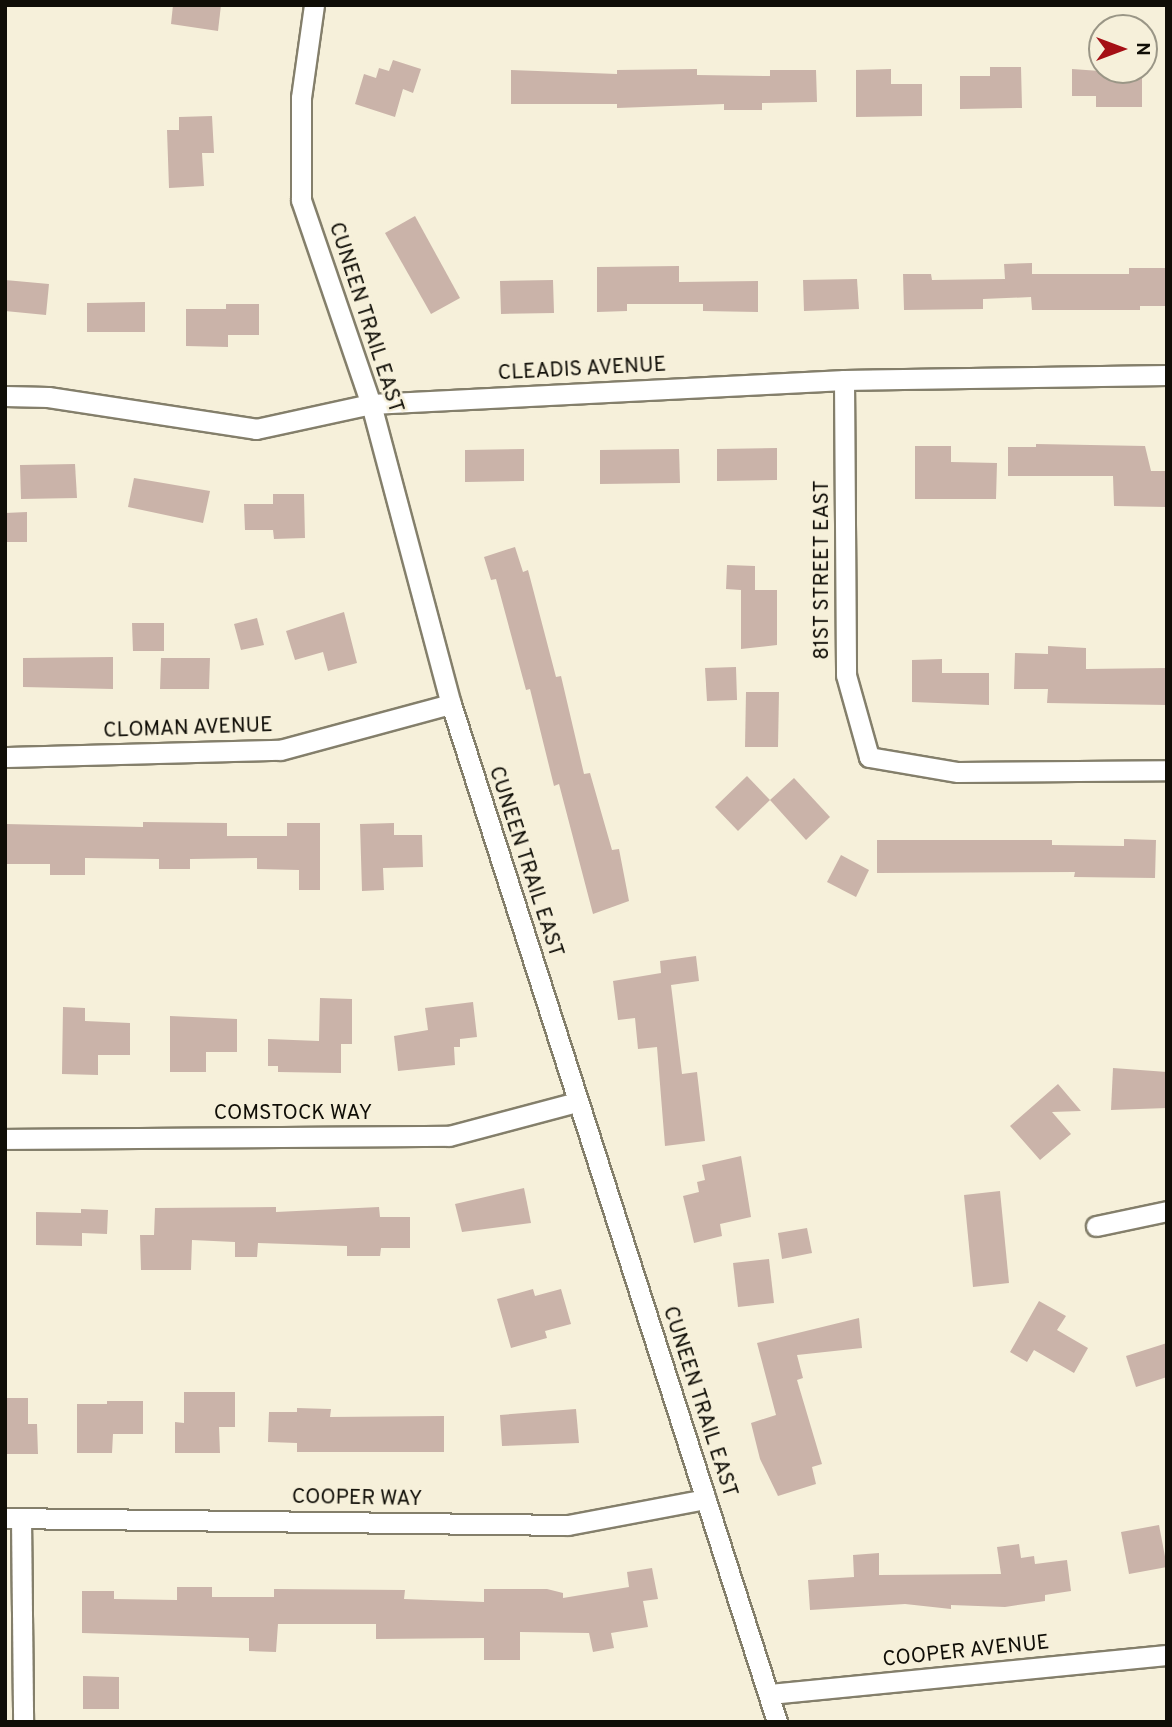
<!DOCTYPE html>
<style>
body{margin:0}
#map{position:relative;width:1172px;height:1727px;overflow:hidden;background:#f6f0da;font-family:Overpass,sans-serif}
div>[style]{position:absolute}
.building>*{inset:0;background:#cab3a9}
.roads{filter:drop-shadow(2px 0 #847f6b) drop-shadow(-2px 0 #847f6b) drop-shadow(0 2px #847f6b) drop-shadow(0 -2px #847f6b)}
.street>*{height:19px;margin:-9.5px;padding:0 9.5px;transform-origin:9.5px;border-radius:9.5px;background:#fff}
span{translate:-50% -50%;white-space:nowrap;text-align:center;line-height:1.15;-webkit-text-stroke:5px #f6f0da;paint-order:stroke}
.street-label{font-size:21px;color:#100e07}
.frame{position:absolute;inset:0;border:7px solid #100e07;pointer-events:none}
.north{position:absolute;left:1088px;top:14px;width:70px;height:70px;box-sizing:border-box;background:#f6f0da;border:2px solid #9a9686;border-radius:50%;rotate:90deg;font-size:19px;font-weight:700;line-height:28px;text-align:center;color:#100e07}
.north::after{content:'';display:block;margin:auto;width:24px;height:32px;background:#a50f15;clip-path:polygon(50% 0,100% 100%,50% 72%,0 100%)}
</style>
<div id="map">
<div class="building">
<i style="clip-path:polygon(173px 5px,221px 5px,218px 31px,171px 24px)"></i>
<i style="clip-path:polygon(393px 60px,421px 69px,413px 93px,403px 89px,395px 117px,355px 104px,364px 74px,376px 78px,379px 68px,389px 71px)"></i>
<i style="clip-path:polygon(990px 67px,1021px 67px,1022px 108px,960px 109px,960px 76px,990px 76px)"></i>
<i style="clip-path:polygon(697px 69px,697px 75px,770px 76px,770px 70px,816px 70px,817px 102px,762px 103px,762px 110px,724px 110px,724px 104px,617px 108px,617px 104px,511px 104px,511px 70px,617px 74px,617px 70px)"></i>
<i style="clip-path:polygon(891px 69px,891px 84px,922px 84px,922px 116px,856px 117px,856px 70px)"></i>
<i style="clip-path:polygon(1072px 69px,1142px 74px,1142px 107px,1096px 107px,1096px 96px,1072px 96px)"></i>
<i style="clip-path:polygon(212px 116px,214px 153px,202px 153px,204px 186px,169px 188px,167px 130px,179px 130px,179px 117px)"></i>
<i style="clip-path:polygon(415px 216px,460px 298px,431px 314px,385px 233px)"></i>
<i style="clip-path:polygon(1032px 263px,1032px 274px,1129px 274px,1129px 268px,1167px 268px,1167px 306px,1140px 306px,1140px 310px,1032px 310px,1031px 297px,983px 299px,983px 309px,904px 310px,903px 274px,931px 274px,932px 280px,1005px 279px,1004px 264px)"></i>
<i style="clip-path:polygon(679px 266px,679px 282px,758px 281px,758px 312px,703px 311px,703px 304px,627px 304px,627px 311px,597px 312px,597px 267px)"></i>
<i style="clip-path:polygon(857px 279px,859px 309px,804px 311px,803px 280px)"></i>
<i style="clip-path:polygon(5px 280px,49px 284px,46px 315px,5px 311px)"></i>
<i style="clip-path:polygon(553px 280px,554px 313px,501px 314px,500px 281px)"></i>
<i style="clip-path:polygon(145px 302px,145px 332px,87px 332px,87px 303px)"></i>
<i style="clip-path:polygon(226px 304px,259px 304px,259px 335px,228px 335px,228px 347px,186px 346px,186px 309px,226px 309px)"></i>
<i style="clip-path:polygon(1036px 444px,1145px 446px,1151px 471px,1166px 471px,1166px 507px,1114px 506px,1113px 476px,1008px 476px,1008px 447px,1036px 447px)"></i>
<i style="clip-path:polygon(915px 446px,951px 446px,951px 462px,997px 463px,996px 499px,915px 499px)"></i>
<i style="clip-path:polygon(777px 448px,777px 480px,717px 481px,717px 449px)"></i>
<i style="clip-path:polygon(524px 449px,524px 481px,465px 482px,465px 450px)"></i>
<i style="clip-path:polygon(679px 449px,680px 483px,600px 484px,600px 450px)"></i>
<i style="clip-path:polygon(75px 464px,77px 498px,21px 499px,20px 465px)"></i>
<i style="clip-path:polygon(134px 478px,210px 491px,203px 523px,128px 507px)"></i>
<i style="clip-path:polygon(273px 494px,304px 494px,305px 538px,274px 539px,273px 530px,245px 530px,244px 504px,273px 504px)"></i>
<i style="clip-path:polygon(27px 512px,27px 542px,5px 542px,5px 513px)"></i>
<i style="clip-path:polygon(515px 547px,523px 572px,528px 570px,556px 677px,561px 676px,584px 774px,590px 773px,612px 850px,619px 849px,629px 901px,593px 914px,559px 784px,554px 786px,530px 689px,526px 690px,496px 579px,491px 580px,484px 557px)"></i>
<i style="clip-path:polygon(727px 565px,755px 566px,755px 590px,777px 590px,777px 645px,741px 649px,741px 590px,726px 589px)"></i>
<i style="clip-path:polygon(344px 612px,357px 663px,328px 671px,323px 652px,295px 660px,286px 631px)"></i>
<i style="clip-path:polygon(257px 618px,264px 645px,241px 650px,234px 624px)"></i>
<i style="clip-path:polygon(132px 623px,164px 623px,164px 651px,133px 651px)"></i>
<i style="clip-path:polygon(1048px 646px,1086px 648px,1086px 669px,1167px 668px,1167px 705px,1047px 703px,1048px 689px,1014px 689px,1015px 653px,1048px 654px)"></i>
<i style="clip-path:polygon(113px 657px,113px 689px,23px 687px,23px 658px)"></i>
<i style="clip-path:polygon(161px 658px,210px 658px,209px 689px,160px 689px)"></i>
<i style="clip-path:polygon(942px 659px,942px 673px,989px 673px,989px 705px,912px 702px,912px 660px)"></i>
<i style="clip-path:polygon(736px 667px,737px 700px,707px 701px,705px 668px)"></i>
<i style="clip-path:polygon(746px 692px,779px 692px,778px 747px,745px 747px)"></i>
<i style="clip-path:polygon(747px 776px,770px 800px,738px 831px,715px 807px)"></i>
<i style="clip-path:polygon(794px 778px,830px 817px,806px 840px,770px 800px)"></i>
<i style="clip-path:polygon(143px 822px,227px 823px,227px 836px,287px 836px,287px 823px,320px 823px,320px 890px,299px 890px,299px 870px,257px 869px,257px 858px,190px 859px,190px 869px,159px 869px,159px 859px,85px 858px,85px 875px,50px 875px,50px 864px,5px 864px,5px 824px,143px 827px)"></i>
<i style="clip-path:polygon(394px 823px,394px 835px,422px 835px,423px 867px,383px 868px,384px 890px,362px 891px,360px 824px)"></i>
<i style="clip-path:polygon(1124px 839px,1156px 840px,1155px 878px,1074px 877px,1075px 872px,877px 873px,877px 840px,1052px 840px,1052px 845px,1124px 846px)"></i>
<i style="clip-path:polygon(841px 855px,869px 870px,856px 897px,827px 882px)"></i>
<i style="clip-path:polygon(696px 956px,699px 981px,671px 985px,682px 1074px,697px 1072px,705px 1141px,665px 1146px,657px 1047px,638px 1049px,635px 1018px,618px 1020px,613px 981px,661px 973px,660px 961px)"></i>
<i style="clip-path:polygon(320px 998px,352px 999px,352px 1044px,341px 1044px,341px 1073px,278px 1072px,278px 1066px,268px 1066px,268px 1039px,319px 1041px)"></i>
<i style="clip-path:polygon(473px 1002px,477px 1037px,460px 1039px,460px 1047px,454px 1047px,455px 1065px,398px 1071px,394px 1036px,428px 1030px,425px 1008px)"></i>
<i style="clip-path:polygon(63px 1007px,85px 1008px,85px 1021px,130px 1023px,130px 1055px,98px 1055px,98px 1075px,62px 1074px)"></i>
<i style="clip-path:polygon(170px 1016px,237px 1019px,237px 1052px,206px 1052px,206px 1072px,170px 1072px)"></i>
<i style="clip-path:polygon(1113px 1068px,1167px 1072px,1167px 1108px,1111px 1110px)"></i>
<i style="clip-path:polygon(1058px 1084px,1081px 1111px,1052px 1112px,1071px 1134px,1040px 1160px,1010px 1126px)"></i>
<i style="clip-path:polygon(741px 1156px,751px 1217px,720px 1224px,722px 1236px,694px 1243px,683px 1196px,699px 1192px,697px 1182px,705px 1180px,702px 1165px)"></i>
<i style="clip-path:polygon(524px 1188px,531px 1223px,462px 1232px,455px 1204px)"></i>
<i style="clip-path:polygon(1000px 1191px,1009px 1283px,973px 1287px,964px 1195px)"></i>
<i style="clip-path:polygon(276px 1207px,276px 1212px,379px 1207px,380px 1217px,410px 1217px,410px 1248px,381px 1248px,380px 1256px,347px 1256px,347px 1246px,258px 1243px,257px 1257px,235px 1257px,235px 1242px,192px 1240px,191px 1270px,141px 1270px,140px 1235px,154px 1235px,155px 1208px)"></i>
<i style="clip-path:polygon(81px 1209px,108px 1210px,107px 1234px,82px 1233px,82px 1246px,36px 1245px,36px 1212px,81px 1213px)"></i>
<i style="clip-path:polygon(807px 1228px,812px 1253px,782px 1259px,778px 1233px)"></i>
<i style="clip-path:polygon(769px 1259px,774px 1303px,738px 1307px,733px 1263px)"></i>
<i style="clip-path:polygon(533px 1289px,535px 1296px,561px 1289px,571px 1324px,545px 1331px,547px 1338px,511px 1348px,497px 1299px)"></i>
<i style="clip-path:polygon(1039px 1301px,1066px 1316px,1057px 1330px,1088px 1348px,1074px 1373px,1034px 1350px,1027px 1362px,1010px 1352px)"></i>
<i style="clip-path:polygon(859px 1318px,862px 1348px,797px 1355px,803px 1378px,797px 1380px,822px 1464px,812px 1467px,816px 1484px,778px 1496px,760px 1459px,751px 1423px,776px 1415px,757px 1343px)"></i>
<i style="clip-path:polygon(1167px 1343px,1167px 1377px,1136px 1387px,1126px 1356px)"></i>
<i style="clip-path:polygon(184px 1392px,235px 1392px,235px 1427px,219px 1427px,220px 1453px,175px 1453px,175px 1422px,184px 1423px)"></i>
<i style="clip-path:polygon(5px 1398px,28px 1398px,28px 1424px,37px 1424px,38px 1454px,5px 1454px)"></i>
<i style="clip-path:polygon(107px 1401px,143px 1401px,143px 1434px,113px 1434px,112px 1453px,77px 1453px,77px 1404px,107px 1404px)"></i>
<i style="clip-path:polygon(297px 1408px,331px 1409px,330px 1417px,444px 1416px,444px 1452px,297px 1452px,297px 1443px,268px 1442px,269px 1412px,297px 1412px)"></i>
<i style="clip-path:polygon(576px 1409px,579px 1443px,502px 1446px,500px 1415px)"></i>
<i style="clip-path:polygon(1159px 1525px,1167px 1567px,1129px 1574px,1121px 1532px)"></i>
<i style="clip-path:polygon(1019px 1544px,1021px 1558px,1034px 1556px,1035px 1564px,1067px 1560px,1071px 1591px,1045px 1595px,1045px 1601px,1005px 1607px,951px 1605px,951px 1609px,905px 1604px,810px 1610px,808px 1580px,854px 1577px,853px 1555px,879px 1553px,879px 1575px,1001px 1574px,997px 1547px)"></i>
<i style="clip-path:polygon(652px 1568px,658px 1599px,643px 1601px,648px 1627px,611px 1633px,614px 1648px,593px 1652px,589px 1633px,520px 1632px,520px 1660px,484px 1660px,484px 1638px,376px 1639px,376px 1624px,278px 1624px,276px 1652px,249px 1651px,249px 1638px,82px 1633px,82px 1591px,114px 1591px,114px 1599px,177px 1600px,177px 1587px,212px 1587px,212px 1597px,274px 1597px,274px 1589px,405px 1590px,404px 1599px,484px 1602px,484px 1589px,547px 1589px,563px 1593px,563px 1598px,629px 1587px,627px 1572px)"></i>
<i style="clip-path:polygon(83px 1676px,119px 1677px,119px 1709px,83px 1709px)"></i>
</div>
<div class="roads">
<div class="street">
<i style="left:314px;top:5px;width:94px;rotate:98deg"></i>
<i style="left:301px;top:98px;width:102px;rotate:90deg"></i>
<i style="left:301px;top:200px;width:216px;rotate:71.1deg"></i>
<i style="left:371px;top:404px;width:310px;rotate:75.1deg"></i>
<i style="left:451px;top:704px;width:1069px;rotate:72.24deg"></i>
<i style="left:844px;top:380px;width:295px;rotate:89.6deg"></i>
<i style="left:846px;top:675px;width:85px;rotate:74.3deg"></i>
<i style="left:869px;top:757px;width:90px;rotate:9.6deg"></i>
<i style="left:958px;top:772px;width:209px;rotate:-0.5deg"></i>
<i style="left:5px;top:396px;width:43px;rotate:1.3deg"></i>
<i style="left:48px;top:397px;width:210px;rotate:8.7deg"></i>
<i style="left:256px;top:429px;width:118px;rotate:-12.3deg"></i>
<i style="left:371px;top:404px;width:474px;rotate:-2.9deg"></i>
<i style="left:844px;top:380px;width:323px;rotate:-0.9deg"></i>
<i style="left:5px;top:757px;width:275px;rotate:-1.5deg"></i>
<i style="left:280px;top:750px;width:177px;rotate:-15.1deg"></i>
<i style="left:5px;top:1139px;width:444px;rotate:-0.4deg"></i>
<i style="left:449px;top:1136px;width:132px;rotate:-14.9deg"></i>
<i style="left:1096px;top:1226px;width:73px;rotate:-11.9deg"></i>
<i style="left:5px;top:1518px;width:563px;rotate:0.71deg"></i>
<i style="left:568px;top:1525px;width:140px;rotate:-10.7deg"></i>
<i style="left:21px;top:1518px;width:204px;rotate:89.4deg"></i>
<i style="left:769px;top:1694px;width:400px;rotate:-5.6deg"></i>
</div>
</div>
<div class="street-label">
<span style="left:365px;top:318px;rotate:72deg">CUNEEN TRAIL EAST</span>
<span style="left:582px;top:370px;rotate:-3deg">CLEADIS AVENUE</span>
<span style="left:823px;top:570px;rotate:-90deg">81ST STREET EAST</span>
<span style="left:188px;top:729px;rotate:-2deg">CLOMAN AVENUE</span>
<span style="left:525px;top:862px;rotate:72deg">CUNEEN TRAIL EAST</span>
<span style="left:293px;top:1114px">COMSTOCK WAY</span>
<span style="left:699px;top:1402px;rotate:72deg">CUNEEN TRAIL EAST</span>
<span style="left:357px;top:1499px;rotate:1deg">COOPER WAY</span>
<span style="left:966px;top:1652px;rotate:-6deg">COOPER AVENUE</span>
</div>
<div class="frame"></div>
<div class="north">N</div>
</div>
